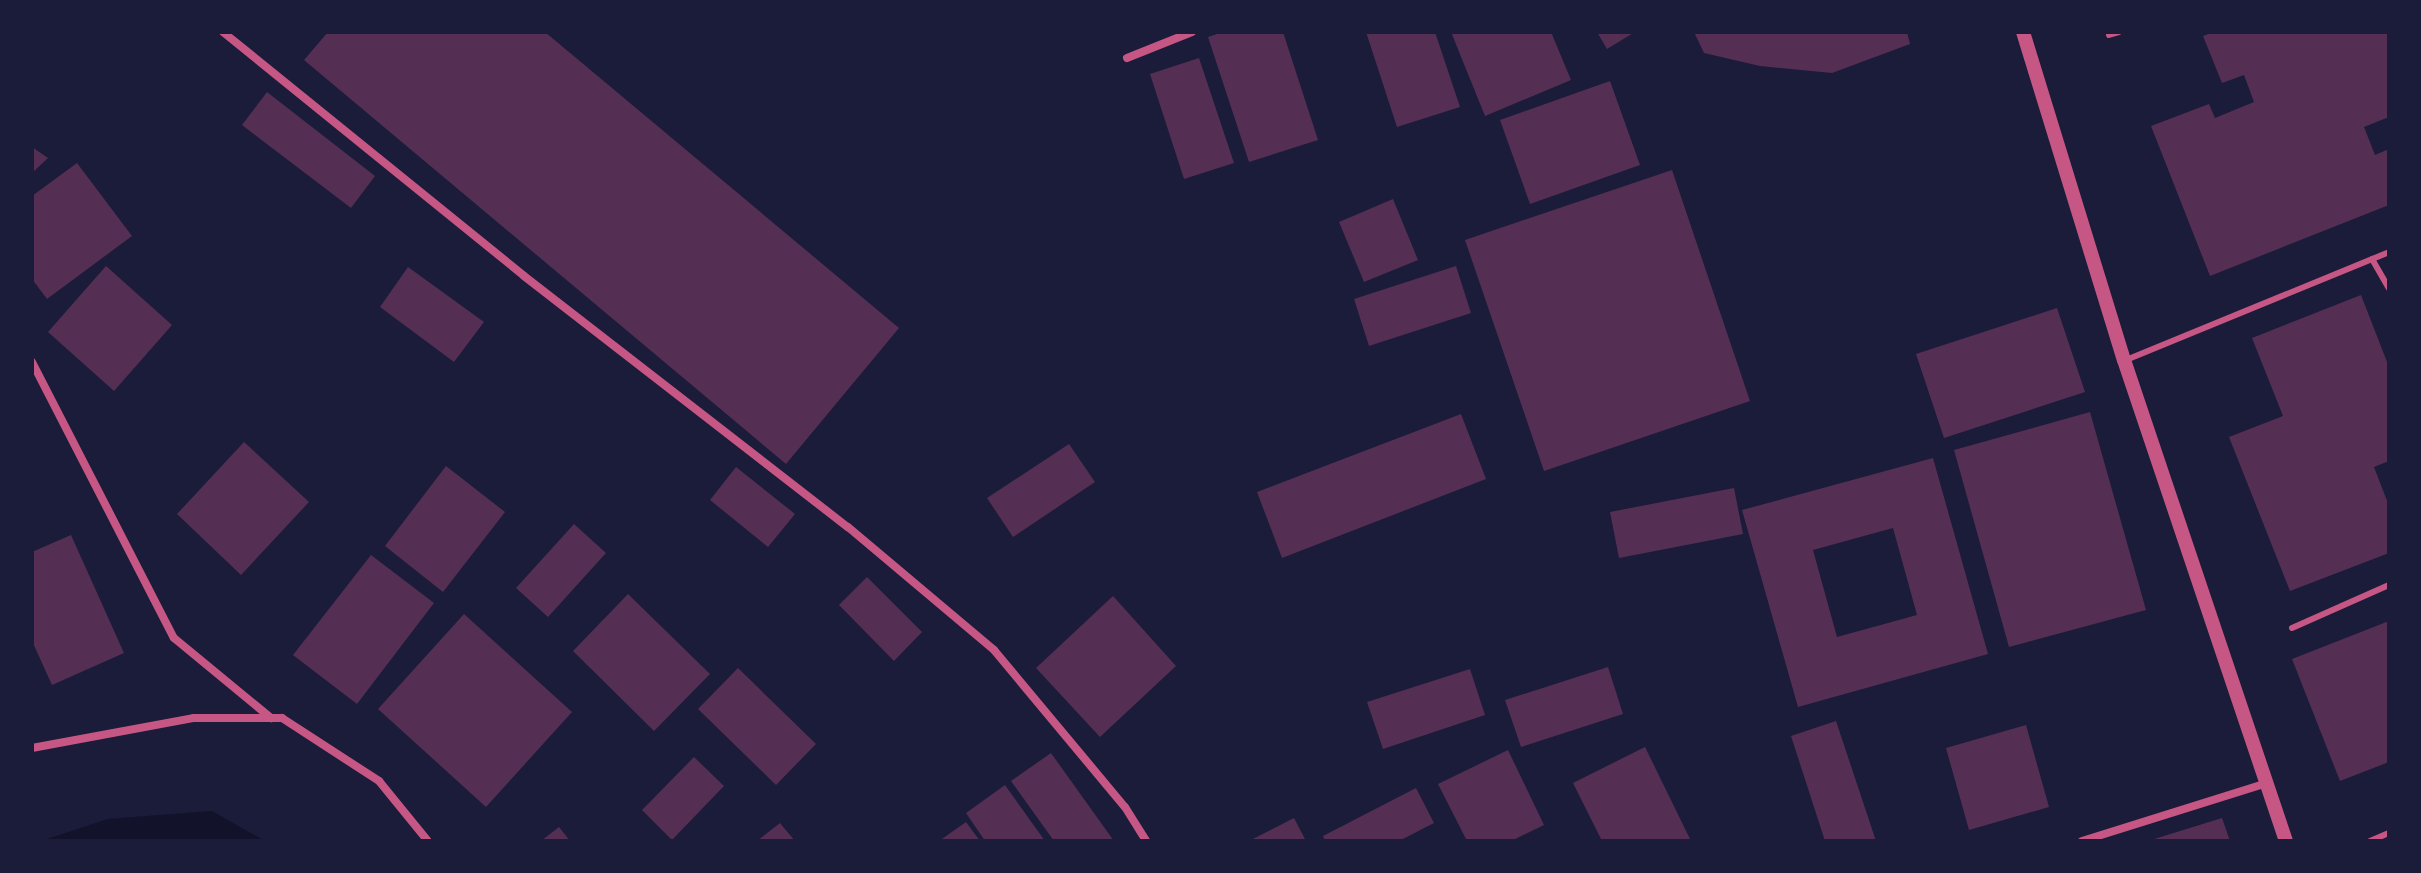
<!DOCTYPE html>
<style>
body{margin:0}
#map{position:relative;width:2421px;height:873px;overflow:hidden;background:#1b1b3a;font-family:Merriweather,serif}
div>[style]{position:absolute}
.water>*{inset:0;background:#12122b}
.building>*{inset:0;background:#542f53}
.service>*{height:6px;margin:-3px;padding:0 3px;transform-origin:3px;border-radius:3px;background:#c65784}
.minor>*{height:8px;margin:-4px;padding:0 4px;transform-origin:4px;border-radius:4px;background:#c65784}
.tertiary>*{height:14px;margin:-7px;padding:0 7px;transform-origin:7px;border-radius:7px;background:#c65784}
span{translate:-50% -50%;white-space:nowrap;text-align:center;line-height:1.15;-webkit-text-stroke:6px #1b1b3a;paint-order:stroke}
.frame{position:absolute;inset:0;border:34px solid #1b1b3a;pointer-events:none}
</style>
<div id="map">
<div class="water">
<i style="clip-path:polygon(212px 811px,265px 841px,41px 841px,108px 819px)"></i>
</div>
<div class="building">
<i style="clip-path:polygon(328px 32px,545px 32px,899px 328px,786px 464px,304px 60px)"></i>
<i style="clip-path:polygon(1223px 32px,1283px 32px,1318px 140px,1249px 162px,1208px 37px)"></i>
<i style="clip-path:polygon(1366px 32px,1435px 32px,1460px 107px,1397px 127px)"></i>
<i style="clip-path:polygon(1451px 32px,1551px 32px,1571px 80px,1485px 116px)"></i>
<i style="clip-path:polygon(1597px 32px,1635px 32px,1607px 49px)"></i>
<i style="clip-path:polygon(1694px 32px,1907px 32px,1910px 44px,1832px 73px,1760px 66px,1704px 53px)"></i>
<i style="clip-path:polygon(2214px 32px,2389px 32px,2389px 117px,2364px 127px,2375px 155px,2389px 149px,2389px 205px,2210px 276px,2151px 126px,2209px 104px,2215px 118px,2254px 102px,2244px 75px,2222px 83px,2203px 36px)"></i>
<i style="clip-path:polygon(1199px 58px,1234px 163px,1184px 179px,1150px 74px)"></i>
<i style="clip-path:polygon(1610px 81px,1640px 165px,1530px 204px,1500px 120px)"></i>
<i style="clip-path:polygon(267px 92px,375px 176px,351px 208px,242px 125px)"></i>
<i style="clip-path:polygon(32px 147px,48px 158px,32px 173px)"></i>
<i style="clip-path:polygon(77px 163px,132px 236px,47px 299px,32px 279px,32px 196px)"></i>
<i style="clip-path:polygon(1672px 170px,1750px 401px,1544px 471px,1465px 240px)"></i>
<i style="clip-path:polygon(1393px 199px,1418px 260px,1364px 282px,1339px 222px)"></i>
<i style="clip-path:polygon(106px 266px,172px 325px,114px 391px,48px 332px)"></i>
<i style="clip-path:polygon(1456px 266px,1471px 313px,1369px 346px,1354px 299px)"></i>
<i style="clip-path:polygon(408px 267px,484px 322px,454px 362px,380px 307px)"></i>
<i style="clip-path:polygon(2361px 295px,2389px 367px,2389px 461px,2374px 467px,2389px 506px,2389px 553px,2290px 591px,2229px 437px,2283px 416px,2252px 338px)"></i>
<i style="clip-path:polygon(2057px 308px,2085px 392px,1944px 438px,1916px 354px)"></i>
<i style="clip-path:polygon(2090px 412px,2146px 610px,2009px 647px,1954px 450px)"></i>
<i style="clip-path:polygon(1461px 414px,1486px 479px,1282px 558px,1257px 492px)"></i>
<i style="clip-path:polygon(244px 442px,309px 502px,241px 575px,177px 514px)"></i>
<i style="clip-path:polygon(1069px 444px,1095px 482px,1013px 537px,987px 498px)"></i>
<i style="clip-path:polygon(evenodd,1933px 458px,1988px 654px,1798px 707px,1742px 510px,1933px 458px,1893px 528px,1917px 615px,1837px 637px,1813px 550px,1893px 528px)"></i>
<i style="clip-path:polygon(446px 466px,505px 512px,443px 592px,385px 546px)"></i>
<i style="clip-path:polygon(736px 467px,795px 514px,768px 547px,710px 500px)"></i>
<i style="clip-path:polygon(1734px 488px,1743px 534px,1619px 558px,1610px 512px)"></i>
<i style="clip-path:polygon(574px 524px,606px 553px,548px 617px,516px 588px)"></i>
<i style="clip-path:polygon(71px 535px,124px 653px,52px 685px,32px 641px,32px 552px)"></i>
<i style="clip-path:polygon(371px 555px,434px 603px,357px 704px,293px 655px)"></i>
<i style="clip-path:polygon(867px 577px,922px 632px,894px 661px,839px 605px)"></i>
<i style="clip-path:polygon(628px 594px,710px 674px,654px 731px,573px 651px)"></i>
<i style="clip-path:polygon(1113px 596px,1176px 666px,1100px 737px,1036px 668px)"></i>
<i style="clip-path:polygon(464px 614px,572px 712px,486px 807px,378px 709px)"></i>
<i style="clip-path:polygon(2389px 621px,2389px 762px,2340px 781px,2292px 659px)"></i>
<i style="clip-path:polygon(1608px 667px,1623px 714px,1521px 747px,1505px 700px)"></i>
<i style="clip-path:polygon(738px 668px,816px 744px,776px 785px,698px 709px)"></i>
<i style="clip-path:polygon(1470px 669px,1485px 715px,1383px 749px,1367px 702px)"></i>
<i style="clip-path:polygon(1836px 721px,1876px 841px,1825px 841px,1791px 736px)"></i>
<i style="clip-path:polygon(2026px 725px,2049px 807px,1969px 830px,1946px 748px)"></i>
<i style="clip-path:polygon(1645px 747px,1691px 841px,1602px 841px,1573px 783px)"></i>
<i style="clip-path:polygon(1508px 750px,1544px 825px,1511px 841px,1467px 841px,1438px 784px)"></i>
<i style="clip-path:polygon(1051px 753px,1114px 841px,1054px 841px,1011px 781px)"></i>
<i style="clip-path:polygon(694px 757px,724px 786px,672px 840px,642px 810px)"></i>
<i style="clip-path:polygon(1005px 785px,1045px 841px,985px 841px,966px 813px)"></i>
<i style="clip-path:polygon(1416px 788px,1434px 823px,1399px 841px,1325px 841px,1323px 836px)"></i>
<i style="clip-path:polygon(1294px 818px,1306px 841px,1249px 841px)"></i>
<i style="clip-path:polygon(2222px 818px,2230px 841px,2152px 841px,2151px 840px)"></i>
<i style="clip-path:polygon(966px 822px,980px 841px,939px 841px)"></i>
<i style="clip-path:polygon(780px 823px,795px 841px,757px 841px)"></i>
<i style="clip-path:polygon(559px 827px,570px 841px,541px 841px)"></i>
</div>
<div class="service">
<i style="left:2109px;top:35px;width:10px;rotate:-17deg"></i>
<i style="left:2372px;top:259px;width:34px;rotate:60deg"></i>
<i style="left:2126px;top:360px;width:284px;rotate:-22.3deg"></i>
<i style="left:2292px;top:628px;width:106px;rotate:-23.9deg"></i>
<i style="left:2370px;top:841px;width:21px;rotate:-23deg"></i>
</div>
<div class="minor">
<i style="left:223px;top:32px;width:387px;rotate:39deg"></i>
<i style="left:524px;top:276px;width:410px;rotate:37.8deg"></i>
<i style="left:848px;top:527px;width:191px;rotate:40.1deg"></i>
<i style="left:994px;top:650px;width:204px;rotate:50.2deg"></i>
<i style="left:1125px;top:807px;width:40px;rotate:58deg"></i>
<i style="left:1127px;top:58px;width:70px;rotate:-21.8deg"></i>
<i style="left:32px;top:362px;width:310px;rotate:62.8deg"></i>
<i style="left:174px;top:638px;width:126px;rotate:39.5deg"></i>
<i style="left:32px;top:748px;width:165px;rotate:-10.5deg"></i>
<i style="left:194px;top:718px;width:88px"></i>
<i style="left:282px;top:718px;width:116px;rotate:33deg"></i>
<i style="left:379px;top:781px;width:77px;rotate:50.8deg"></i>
<i style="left:2082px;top:841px;width:194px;rotate:-17.4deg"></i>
</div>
<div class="tertiary">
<i style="left:2023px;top:32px;width:343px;rotate:72.9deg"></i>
<i style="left:2124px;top:360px;width:508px;rotate:71.39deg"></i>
</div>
<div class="frame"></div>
</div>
